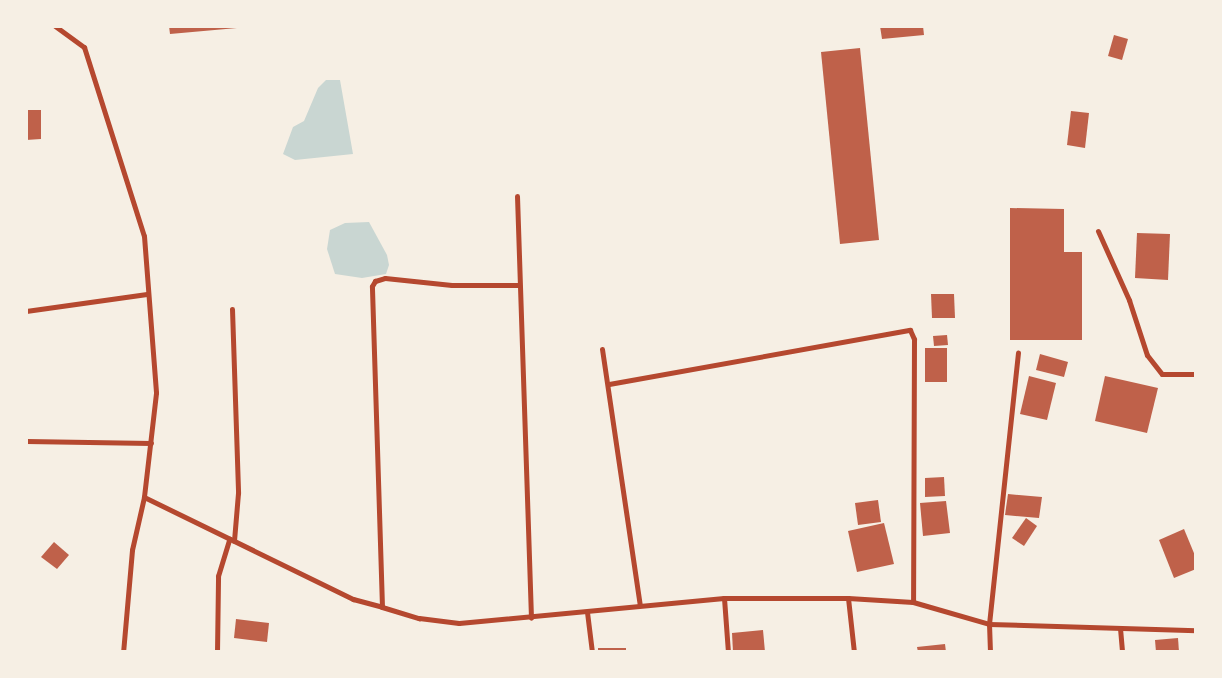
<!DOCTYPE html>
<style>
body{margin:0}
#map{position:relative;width:1222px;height:678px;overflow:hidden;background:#f6efe4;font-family:"Titillium Web",sans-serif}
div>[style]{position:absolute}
.water>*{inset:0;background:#c9d6d2}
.building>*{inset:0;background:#bf614a}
.minor>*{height:5px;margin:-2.5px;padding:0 2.5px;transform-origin:2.5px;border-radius:2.5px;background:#b5482f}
span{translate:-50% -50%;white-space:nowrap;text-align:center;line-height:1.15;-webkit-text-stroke:4px #f6efe4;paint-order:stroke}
.frame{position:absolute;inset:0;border:28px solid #f6efe4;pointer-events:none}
</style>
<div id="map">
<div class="water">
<i style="clip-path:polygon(326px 80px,340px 80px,353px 154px,295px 160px,283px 154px,293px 127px,304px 121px,318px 88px)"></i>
<i style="clip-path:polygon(369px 222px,387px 255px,389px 265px,386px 274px,362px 278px,335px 274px,327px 249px,330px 230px,345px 223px)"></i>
</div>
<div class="building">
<i style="clip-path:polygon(169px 26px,237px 26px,237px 28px,170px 34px)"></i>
<i style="clip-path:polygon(880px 26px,923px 26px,924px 35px,882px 39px)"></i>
<i style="clip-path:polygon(1114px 35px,1128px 39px,1122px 60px,1108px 56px)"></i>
<i style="clip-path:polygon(860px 48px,879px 240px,840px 244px,821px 52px)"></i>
<i style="clip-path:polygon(26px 110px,41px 110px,41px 139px,26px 140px)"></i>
<i style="clip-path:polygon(1071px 111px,1089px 113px,1085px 148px,1067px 145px)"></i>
<i style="clip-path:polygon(1010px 208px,1064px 209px,1064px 252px,1082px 252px,1082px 340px,1010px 340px)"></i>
<i style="clip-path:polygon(1137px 233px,1170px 234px,1168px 280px,1135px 278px)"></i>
<i style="clip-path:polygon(931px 294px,954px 294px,955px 318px,932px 318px)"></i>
<i style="clip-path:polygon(947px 335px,948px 345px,934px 346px,933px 336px)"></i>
<i style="clip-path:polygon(925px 348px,947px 348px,947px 382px,925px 382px)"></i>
<i style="clip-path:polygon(1040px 354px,1068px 362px,1064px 377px,1036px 370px)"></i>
<i style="clip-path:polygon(1029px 376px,1056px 383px,1047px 420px,1020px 414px)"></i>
<i style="clip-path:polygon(1105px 376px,1158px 388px,1147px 433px,1095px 421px)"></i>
<i style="clip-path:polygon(944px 477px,945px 496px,925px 497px,925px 478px)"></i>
<i style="clip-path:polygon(1008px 494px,1042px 497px,1039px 518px,1005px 515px)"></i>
<i style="clip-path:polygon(878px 500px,881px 522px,858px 525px,855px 503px)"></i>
<i style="clip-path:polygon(946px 501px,950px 533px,923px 536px,920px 503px)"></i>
<i style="clip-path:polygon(1026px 518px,1037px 526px,1024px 546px,1012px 538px)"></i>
<i style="clip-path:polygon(884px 523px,894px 564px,857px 572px,848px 531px)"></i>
<i style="clip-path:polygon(1184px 529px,1196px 558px,1196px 569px,1174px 578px,1159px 540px)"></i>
<i style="clip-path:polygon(54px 542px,69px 555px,57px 569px,41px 557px)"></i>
<i style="clip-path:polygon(236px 619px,269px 623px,267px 642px,234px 638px)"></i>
<i style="clip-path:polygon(763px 630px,765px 652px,733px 652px,732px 633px)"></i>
<i style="clip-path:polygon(1178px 638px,1179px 652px,1156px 652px,1155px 640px)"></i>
<i style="clip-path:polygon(945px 644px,946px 652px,918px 652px,917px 647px)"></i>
<i style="clip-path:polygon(598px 648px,626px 648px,626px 652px,598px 652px)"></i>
</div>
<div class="minor">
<i style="left:55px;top:26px;width:36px;rotate:36deg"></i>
<i style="left:84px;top:47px;width:198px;rotate:72.4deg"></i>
<i style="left:144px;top:236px;width:157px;rotate:85.6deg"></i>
<i style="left:156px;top:393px;width:105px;rotate:96.6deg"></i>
<i style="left:144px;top:497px;width:54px;rotate:102.8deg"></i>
<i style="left:132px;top:550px;width:102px;rotate:95deg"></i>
<i style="left:517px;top:196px;width:422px;rotate:88.1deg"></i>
<i style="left:1098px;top:231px;width:76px;rotate:65.8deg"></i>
<i style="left:1129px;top:300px;width:58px;rotate:71.9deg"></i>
<i style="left:1147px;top:355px;width:24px;rotate:52deg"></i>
<i style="left:1162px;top:374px;width:34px"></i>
<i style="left:232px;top:309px;width:184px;rotate:88.1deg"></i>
<i style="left:238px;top:493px;width:48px;rotate:94.8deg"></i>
<i style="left:26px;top:311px;width:122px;rotate:-8deg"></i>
<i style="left:602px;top:349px;width:259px;rotate:81.6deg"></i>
<i style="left:609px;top:384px;width:306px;rotate:-10.2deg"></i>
<i style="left:910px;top:330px;width:10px;rotate:66deg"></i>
<i style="left:914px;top:339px;width:263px;rotate:90.2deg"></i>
<i style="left:26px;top:441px;width:125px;rotate:0.9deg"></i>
<i style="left:144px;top:497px;width:233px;rotate:26deg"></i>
<i style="left:353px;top:599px;width:30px;rotate:15deg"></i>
<i style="left:382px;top:607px;width:321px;rotate:-91.8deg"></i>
<i style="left:372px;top:286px;width:6px;rotate:-59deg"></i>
<i style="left:375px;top:281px;width:10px;rotate:-17deg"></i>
<i style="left:385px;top:278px;width:67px;rotate:6deg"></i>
<i style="left:452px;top:285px;width:66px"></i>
<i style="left:724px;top:598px;width:54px;rotate:85.8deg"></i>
<i style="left:848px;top:598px;width:54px;rotate:83.7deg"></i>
<i style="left:382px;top:607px;width:39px;rotate:17deg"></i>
<i style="left:419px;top:618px;width:40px;rotate:7.1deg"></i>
<i style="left:459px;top:623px;width:266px;rotate:-5.4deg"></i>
<i style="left:724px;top:598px;width:124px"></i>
<i style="left:848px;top:598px;width:65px;rotate:3.5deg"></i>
<i style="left:913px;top:602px;width:79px;rotate:16.1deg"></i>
<i style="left:989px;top:624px;width:207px;rotate:1.7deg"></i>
<i style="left:587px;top:612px;width:40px;rotate:82.9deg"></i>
<i style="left:1120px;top:628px;width:24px;rotate:85deg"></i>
<i style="left:217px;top:652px;width:76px;rotate:-89.2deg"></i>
<i style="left:218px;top:576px;width:39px;rotate:-73deg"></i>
<i style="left:990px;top:652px;width:28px;rotate:-92deg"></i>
<i style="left:989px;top:624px;width:273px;rotate:-83.9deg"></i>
</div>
<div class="frame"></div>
</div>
